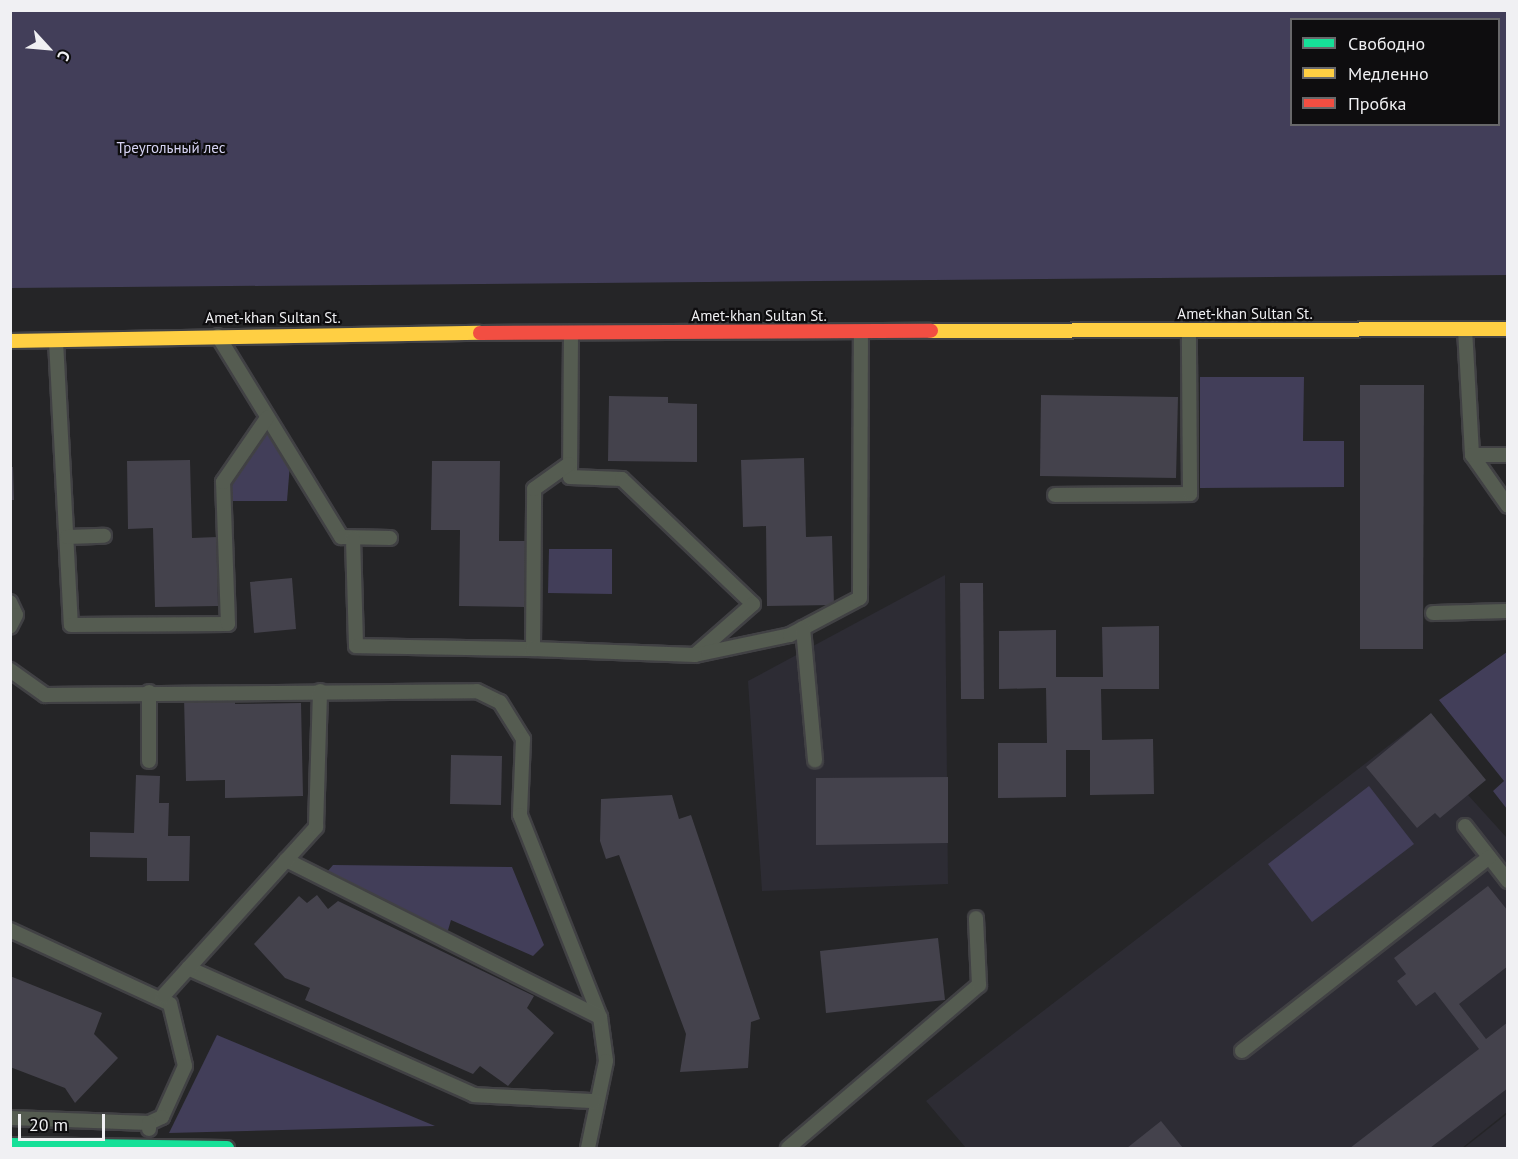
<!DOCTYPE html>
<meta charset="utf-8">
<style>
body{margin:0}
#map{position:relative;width:1518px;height:1159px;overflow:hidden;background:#252527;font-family:"PT Sans",sans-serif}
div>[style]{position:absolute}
.built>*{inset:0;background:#2d2c34}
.green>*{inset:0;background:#423e59}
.building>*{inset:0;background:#44424c}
.roads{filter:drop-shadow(2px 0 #414144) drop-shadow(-2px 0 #414144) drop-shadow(0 2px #414144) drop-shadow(0 -2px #414144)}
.lane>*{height:14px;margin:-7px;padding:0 7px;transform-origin:7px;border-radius:7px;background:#555c51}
.fast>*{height:14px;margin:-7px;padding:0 7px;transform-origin:7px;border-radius:7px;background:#16e098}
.slow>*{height:14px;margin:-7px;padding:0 7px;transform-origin:7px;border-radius:7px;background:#ffcf43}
.jam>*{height:14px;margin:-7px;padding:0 7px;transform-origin:7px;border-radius:7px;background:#f24e42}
span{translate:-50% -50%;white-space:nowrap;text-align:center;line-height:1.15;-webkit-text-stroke:4.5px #0e0d0f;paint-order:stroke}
.park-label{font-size:15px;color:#d6d3f3}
.street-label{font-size:15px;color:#f0f0f3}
.frame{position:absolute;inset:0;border:12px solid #f0f0f3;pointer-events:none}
.legend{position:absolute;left:1290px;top:18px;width:210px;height:108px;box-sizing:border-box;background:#0e0d0f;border:2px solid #68686a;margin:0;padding:8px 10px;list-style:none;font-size:18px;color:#f0f0f3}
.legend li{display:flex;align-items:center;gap:12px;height:30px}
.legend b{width:30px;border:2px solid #68686a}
.north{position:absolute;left:18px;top:18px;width:60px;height:60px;-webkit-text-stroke:4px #0e0d0f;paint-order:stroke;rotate:116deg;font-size:16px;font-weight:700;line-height:24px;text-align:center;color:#f0f0f3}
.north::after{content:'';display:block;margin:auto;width:21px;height:27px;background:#f0f0f3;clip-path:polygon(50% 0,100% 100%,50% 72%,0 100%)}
.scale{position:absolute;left:18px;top:1114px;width:87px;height:27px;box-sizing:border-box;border:3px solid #f0f0f3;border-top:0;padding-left:8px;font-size:18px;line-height:21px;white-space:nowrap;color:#f0f0f3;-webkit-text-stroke:4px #0e0d0f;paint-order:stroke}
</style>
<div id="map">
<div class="built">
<i style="clip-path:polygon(945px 575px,948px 884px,762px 891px,748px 681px)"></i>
<i style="clip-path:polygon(1422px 720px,1477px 787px,1468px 795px,1507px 838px,1507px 1112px,1462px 1148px,966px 1148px,926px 1101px)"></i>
<i style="clip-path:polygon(1507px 1114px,1507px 1148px,1464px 1148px)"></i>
</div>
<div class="green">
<i style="clip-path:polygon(evenodd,10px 11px,1507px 11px,1507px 275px,11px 288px,10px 11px,1292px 20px,1498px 20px,1498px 124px,1292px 124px,1292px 20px)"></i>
<i style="clip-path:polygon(1200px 377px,1304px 377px,1303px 441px,1344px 441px,1344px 487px,1200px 488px)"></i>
<i style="clip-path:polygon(267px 427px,290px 464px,287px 501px,231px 501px,230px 483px)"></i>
<i style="clip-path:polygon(549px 549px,612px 549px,612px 594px,548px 593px)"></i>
<i style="clip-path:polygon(1507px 652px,1508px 652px,1507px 809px,1493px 791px,1504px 781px,1439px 700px)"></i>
<i style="clip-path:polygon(1369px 786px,1414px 844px,1312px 922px,1268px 864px)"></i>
<i style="clip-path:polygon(333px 865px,512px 867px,544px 945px,533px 956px,451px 920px,446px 937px,322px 878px)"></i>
<i style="clip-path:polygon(217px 1035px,435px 1126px,169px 1133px)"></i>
</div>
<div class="building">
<i style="clip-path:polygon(1360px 385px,1424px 385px,1423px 649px,1360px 649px)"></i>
<i style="clip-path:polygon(1041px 395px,1178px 397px,1176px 478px,1040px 476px)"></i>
<i style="clip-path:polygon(609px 396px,668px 397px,668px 403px,697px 404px,697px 462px,608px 461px)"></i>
<i style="clip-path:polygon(804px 458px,806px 537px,832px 536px,834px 605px,767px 606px,766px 526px,743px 527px,741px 460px)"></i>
<i style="clip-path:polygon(190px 460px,192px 538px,217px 537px,218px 606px,155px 607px,153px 528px,128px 529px,127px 461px)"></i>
<i style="clip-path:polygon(432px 461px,500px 461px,499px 541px,526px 541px,526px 607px,459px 606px,460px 530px,431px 530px)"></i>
<i style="clip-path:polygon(10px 467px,13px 467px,14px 500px,10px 500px)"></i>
<i style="clip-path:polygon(292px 578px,296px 629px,254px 633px,250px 582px)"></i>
<i style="clip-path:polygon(960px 583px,983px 583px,984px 699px,961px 699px)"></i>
<i style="clip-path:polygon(1159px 626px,1159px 689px,1101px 689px,1102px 740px,1153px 739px,1154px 794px,1090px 795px,1090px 750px,1066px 750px,1066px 797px,998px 798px,998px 743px,1047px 743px,1046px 688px,999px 689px,999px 631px,1056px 630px,1056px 677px,1103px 677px,1102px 627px)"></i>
<i style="clip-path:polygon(235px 696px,235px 704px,301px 703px,303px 796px,225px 798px,225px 780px,186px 781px,184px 697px)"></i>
<i style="clip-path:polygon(1431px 713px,1486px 780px,1440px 818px,1435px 813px,1417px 828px,1366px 767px)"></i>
<i style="clip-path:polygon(451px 755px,502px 756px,501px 805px,450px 804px)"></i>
<i style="clip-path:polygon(136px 775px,160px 776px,159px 803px,169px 803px,168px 836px,190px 836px,189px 881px,147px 881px,147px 858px,90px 857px,90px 832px,134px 833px)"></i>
<i style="clip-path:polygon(948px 777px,948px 843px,816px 845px,816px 778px)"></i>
<i style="clip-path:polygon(672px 795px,679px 819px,691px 815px,760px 1019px,751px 1022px,748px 1068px,680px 1072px,686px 1034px,619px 855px,606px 859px,600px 841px,601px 799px)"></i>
<i style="clip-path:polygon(1488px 886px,1508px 911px,1508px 966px,1459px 1004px,1486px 1039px,1508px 1022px,1508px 1088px,1430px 1148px,1350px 1148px,1479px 1049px,1435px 992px,1416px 1006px,1397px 981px,1406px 974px,1394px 958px)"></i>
<i style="clip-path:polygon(317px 895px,328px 909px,338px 901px,534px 996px,527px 1008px,554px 1033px,508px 1086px,480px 1066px,473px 1074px,305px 1000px,310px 988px,285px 978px,254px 944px,299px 896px,307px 903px)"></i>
<i style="clip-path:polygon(938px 938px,945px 1000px,826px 1013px,820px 951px)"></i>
<i style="clip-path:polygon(10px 976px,102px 1013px,94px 1034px,118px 1058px,75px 1103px,65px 1088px,10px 1067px)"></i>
<i style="clip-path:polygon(1161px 1121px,1183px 1148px,1127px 1148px)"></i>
</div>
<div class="roads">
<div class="lane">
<i style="left:1465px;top:329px;width:126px;rotate:86.8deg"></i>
<i style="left:1472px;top:455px;width:62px;rotate:54.8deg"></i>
<i style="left:571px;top:334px;width:143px;rotate:90.4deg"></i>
<i style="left:570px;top:477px;width:52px;rotate:2.2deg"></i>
<i style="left:622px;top:479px;width:181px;rotate:43.7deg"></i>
<i style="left:753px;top:604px;width:77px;rotate:138.7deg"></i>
<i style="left:695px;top:655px;width:97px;rotate:-11.9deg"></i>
<i style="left:790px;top:635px;width:79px;rotate:-27.9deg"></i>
<i style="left:860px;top:598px;width:266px;rotate:-89.8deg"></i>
<i style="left:218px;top:336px;width:236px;rotate:58.5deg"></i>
<i style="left:341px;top:537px;width:49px;rotate:1.2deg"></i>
<i style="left:56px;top:341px;width:284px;rotate:87deg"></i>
<i style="left:71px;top:625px;width:157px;rotate:-0.4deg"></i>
<i style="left:228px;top:624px;width:142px;rotate:-92deg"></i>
<i style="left:223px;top:482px;width:78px;rotate:-55.5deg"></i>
<i style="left:1472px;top:455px;width:36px"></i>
<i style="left:1055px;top:495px;width:135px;rotate:-0.4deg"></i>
<i style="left:1190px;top:494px;width:163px;rotate:-90.4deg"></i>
<i style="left:67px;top:537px;width:37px;rotate:-2deg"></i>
<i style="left:353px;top:538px;width:108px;rotate:88.4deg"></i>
<i style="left:356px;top:646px;width:177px;rotate:1deg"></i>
<i style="left:533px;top:649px;width:160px;rotate:-89.6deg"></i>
<i style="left:534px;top:489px;width:43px;rotate:-35.5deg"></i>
<i style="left:10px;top:602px;width:14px;rotate:65deg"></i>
<i style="left:16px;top:615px;width:13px;rotate:117deg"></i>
<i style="left:1433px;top:613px;width:75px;rotate:-1.5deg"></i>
<i style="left:803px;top:628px;width:133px;rotate:84.8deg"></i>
<i style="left:533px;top:649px;width:162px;rotate:2.1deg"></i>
<i style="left:10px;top:670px;width:43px;rotate:35.5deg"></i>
<i style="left:45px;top:695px;width:432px;rotate:-0.5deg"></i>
<i style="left:477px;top:691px;width:25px;rotate:26deg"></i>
<i style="left:500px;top:702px;width:44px;rotate:58.1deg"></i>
<i style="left:523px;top:739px;width:76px;rotate:92.3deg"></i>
<i style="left:520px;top:815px;width:217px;rotate:68.4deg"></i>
<i style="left:600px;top:1017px;width:44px;rotate:82.2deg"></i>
<i style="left:606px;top:1061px;width:89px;rotate:101.7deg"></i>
<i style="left:149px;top:761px;width:69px;rotate:-90deg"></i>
<i style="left:1465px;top:826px;width:70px;rotate:52deg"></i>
<i style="left:286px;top:860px;width:351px;rotate:26.6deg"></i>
<i style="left:10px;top:930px;width:176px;rotate:24.8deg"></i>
<i style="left:170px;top:1004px;width:64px;rotate:76.4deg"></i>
<i style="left:185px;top:1066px;width:56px;rotate:114.3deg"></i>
<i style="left:162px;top:1117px;width:14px;rotate:155deg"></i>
<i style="left:188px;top:968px;width:313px;rotate:23.9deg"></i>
<i style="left:474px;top:1095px;width:120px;rotate:2.9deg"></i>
<i style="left:163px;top:996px;width:228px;rotate:-47.8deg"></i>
<i style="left:316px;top:827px;width:136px;rotate:-88.3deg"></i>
<i style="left:1242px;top:1051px;width:314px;rotate:-38.1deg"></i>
<i style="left:10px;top:1118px;width:139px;rotate:2.1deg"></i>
<i style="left:149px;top:1123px;width:6px;rotate:90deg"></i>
<i style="left:788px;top:1148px;width:251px;rotate:-40.5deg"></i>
<i style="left:979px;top:985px;width:67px;rotate:-92.6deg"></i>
</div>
<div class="fast">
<i style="left:10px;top:1145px;width:217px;rotate:0.8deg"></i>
</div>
<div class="slow">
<i style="left:931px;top:331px;width:577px;rotate:-0.2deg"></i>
<i style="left:10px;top:341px;width:470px;rotate:-1deg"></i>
</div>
<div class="jam">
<i style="left:480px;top:333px;width:451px;rotate:-0.3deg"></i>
</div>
</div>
<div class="park-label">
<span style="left:171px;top:148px">Треугольный лес</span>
</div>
<div class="street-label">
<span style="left:1245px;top:314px">Amet-khan Sultan St.</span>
<span style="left:759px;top:316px">Amet-khan Sultan St.</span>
<span style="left:273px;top:318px">Amet-khan Sultan St.</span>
</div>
<div class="frame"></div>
<ul class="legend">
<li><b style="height:8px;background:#16e098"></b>Свободно</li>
<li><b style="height:8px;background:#ffcf43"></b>Медленно</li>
<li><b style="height:8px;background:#f24e42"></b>Пробка</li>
</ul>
<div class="north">С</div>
<div class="scale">20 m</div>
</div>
